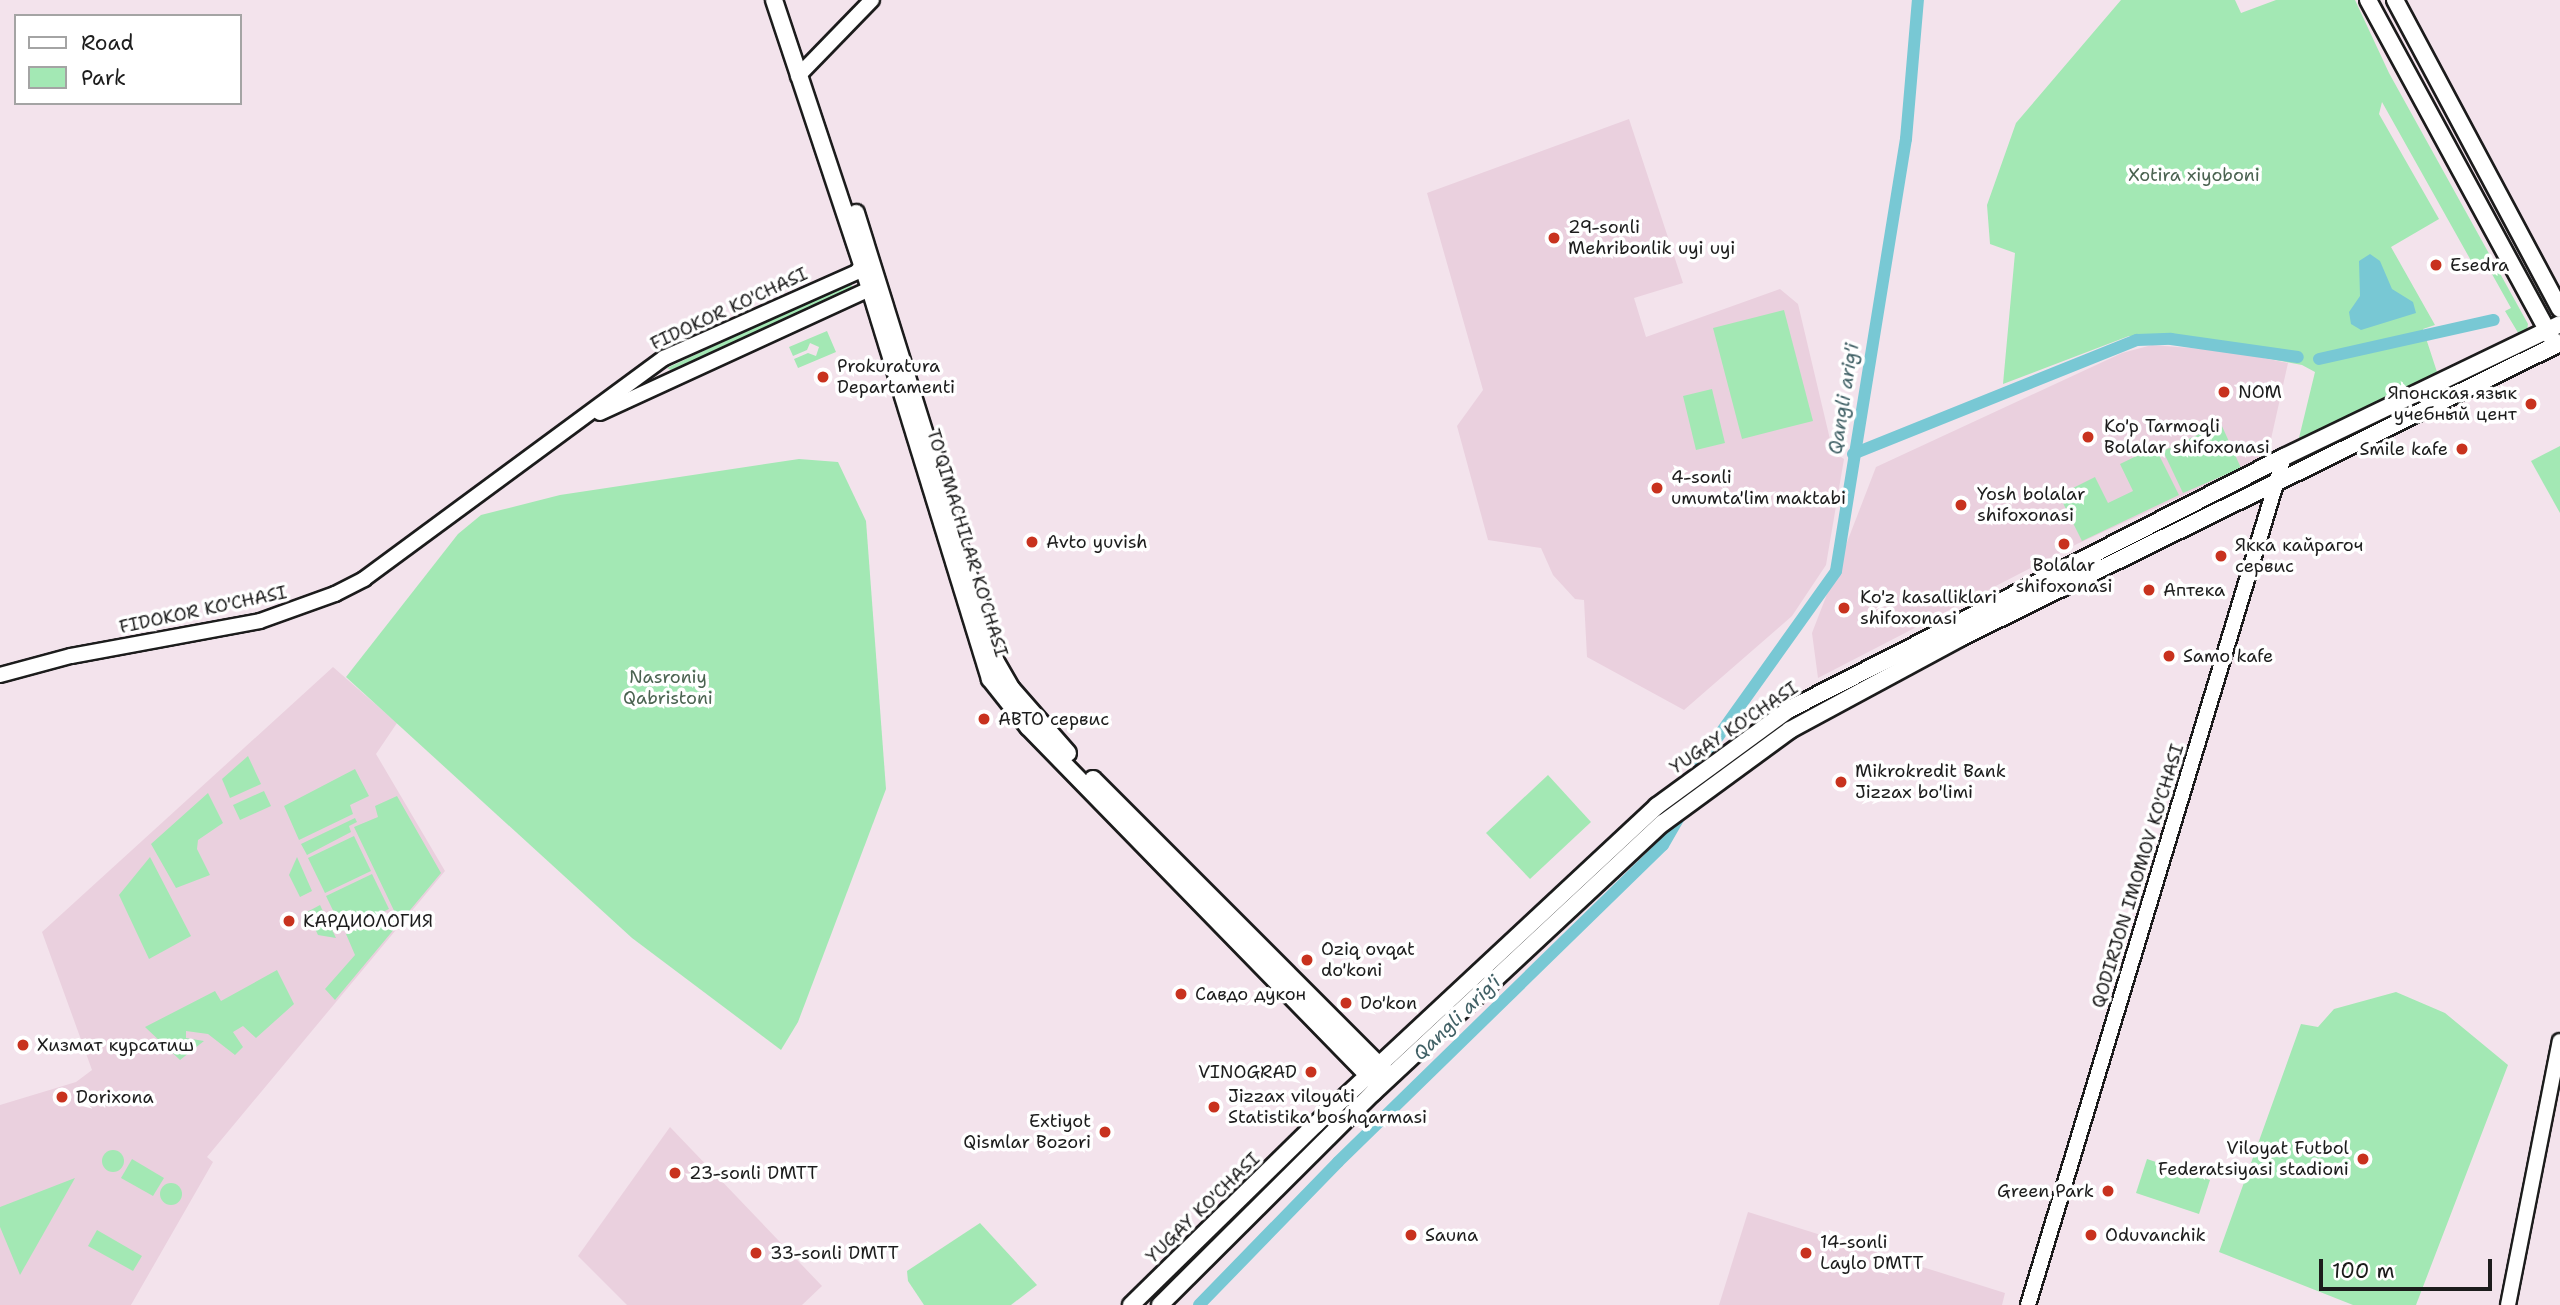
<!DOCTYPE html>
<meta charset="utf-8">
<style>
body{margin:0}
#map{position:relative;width:2560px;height:1305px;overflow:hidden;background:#f3e3ec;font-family:"Shantell Sans",sans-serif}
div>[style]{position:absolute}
.built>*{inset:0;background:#ead0de}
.green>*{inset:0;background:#a3e8b4}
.round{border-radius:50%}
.water>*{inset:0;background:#78c8d4}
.canal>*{height:12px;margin:-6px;padding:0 6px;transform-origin:6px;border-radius:6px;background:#78c8d4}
.roads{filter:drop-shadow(2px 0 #1c1c1c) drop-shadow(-2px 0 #1c1c1c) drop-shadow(0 2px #1c1c1c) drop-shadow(0 -2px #1c1c1c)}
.tertiary>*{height:14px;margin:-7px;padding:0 7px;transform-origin:7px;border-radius:7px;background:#fff}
.secondary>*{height:16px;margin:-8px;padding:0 8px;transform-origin:8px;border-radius:8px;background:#fff}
.dots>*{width:19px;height:19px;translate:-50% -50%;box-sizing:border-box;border:4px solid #fff;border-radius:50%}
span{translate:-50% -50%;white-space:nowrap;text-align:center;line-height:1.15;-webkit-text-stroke:7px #fff;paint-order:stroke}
.park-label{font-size:18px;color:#4b6351}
.poi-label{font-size:18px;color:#1c1c1c}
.left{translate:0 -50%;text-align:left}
.right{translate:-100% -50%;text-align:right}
.street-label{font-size:18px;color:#1c1c1c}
.water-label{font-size:19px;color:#416166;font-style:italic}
.legend{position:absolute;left:14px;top:14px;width:228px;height:91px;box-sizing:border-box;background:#fff;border:2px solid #a4a4a4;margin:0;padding:9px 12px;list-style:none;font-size:21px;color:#1c1c1c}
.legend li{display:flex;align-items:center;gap:14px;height:35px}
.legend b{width:35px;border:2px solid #a4a4a4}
.scale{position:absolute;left:2319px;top:1259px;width:173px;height:32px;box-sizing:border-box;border:4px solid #1c1c1c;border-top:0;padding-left:9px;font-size:21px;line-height:24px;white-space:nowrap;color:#1c1c1c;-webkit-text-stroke:5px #fff;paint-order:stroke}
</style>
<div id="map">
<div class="built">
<i style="clip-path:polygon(1629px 119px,1683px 283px,1634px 298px,1646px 337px,1780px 289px,1798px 304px,1833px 452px,1844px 459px,1826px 565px,1792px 616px,1684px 710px,1587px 657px,1584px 600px,1575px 599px,1553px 575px,1541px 548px,1488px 540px,1457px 426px,1483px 390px,1427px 193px)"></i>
<i style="clip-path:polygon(2152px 345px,2229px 351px,2288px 363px,2267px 457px,2077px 544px,1818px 678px,1812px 633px,1876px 467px,2122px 353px)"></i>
<i style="clip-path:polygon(333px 667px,397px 723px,376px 754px,445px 871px,207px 1157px,213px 1162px,131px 1305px,0 1305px,0 1105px,76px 1082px,92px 1070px,42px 932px)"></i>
<i style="clip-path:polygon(670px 1127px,822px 1286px,802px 1305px,627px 1305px,578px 1256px)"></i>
<i style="clip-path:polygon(1748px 1212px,2005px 1293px,2002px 1305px,1719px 1305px)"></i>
</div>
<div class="green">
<i style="clip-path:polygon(2121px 0,2235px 0,2241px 13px,2276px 0,2355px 0,2389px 73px,2528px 324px,2527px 330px,2520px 336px,2505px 311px,2511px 308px,2488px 267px,2474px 266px,2382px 102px,2379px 114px,2439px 219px,2391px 247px,2435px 325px,2423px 329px,2437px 372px,2298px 442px,2315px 372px,2302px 365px,2229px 351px,2129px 336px,2003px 384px,2015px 253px,1990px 244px,1987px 205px,2016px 123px)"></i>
<i style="clip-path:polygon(850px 282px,853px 289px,671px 370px,667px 368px)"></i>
<i style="clip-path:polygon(1784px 310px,1813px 421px,1742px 439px,1713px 328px)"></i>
<i style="clip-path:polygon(827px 331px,836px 352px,798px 368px,794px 359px,808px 353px,816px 356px,819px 347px,810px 343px,807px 350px,793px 356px,789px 347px)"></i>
<i style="clip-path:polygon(1712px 389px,1725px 443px,1696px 450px,1683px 396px)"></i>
<i style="clip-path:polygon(2221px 424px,2241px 468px,2183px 493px,2163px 451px)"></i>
<i style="clip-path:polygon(2560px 446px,2560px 513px,2531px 461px)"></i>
<i style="clip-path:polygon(2155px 447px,2179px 495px,2082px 541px,2059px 495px,2095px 477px,2108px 503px,2133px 491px,2120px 464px)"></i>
<i style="clip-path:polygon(799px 459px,838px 462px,866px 521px,886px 789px,798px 1022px,781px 1050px,632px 938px,346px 677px,458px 534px,481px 515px,560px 495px)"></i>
<i style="clip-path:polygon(248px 756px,261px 784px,230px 798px,222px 779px)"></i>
<i style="clip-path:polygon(355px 769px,369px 796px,350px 805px,353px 814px,299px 840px,284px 806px)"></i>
<i style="clip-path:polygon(1548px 775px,1591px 822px,1530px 879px,1486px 833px)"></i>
<i style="clip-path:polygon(264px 791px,271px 806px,240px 820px,233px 805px)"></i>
<i style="clip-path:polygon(208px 793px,223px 823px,198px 840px,197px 849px,210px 875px,176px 888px,151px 844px)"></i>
<i style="clip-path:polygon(397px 796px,441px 873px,335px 1000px,325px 989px,355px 955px,346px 934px,392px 913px,398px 919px,354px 827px,378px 817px,375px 806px)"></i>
<i style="clip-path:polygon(355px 818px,357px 822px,349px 826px,351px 832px,307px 855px,301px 844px)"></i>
<i style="clip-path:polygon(354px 836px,371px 871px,325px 893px,308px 858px)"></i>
<i style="clip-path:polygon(150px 857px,191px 936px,149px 959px,119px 895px)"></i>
<i style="clip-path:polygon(297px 857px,312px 891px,300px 897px,289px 875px)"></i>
<i style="clip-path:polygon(372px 874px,389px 909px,343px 931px,326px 896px)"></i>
<i style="clip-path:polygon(320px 905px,336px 938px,318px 935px,307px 912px)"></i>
<i style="clip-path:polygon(277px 970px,294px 1004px,256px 1038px,243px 1026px,233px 1032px,243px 1047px,235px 1055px,208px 1034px,186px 1031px,186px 1038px,204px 1041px,180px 1060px,145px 1027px,215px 991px,221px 1001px)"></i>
<i style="clip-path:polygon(2396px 992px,2445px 1013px,2508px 1065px,2416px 1305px,2353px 1305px,2219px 1252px,2301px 1024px,2318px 1027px,2334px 1009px)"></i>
<i class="round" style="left:102px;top:1150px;width:22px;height:22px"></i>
<i style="clip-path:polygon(132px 1159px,164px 1178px,153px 1196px,121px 1178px)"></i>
<i style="clip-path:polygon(2147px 1159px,2210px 1180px,2199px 1214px,2136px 1193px)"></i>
<i style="clip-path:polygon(75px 1178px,20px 1275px,0 1227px,0 1207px)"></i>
<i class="round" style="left:160px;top:1183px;width:22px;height:22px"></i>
<i style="clip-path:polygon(980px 1223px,1037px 1285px,1011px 1305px,924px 1305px,908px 1281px,907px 1271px)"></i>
<i style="clip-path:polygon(97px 1230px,142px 1256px,133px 1271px,88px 1246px)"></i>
</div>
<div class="water">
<i style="clip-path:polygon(2370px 254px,2380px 261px,2392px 289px,2413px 302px,2416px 313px,2361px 330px,2351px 324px,2349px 312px,2360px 296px,2359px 261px)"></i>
</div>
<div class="canal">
<i style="left:2319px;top:359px;width:179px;rotate:-12.6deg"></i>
<i style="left:1853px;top:454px;width:306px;rotate:-21.9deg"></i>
<i style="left:2137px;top:340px;width:34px;rotate:-2deg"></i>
<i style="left:2171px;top:339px;width:128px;rotate:8.1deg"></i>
<i style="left:1700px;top:762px;width:234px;rotate:-54.5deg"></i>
<i style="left:1836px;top:571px;width:438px;rotate:-80.8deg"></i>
<i style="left:1906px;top:139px;width:140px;rotate:-85.1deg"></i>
<i style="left:1199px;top:1305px;width:199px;rotate:-45.8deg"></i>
<i style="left:1338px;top:1162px;width:454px;rotate:-44.3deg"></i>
<i style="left:1663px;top:845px;width:34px;rotate:-60deg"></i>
</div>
<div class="roads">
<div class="tertiary">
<i style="left:798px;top:76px;width:106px;rotate:-45.8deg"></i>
<i style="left:600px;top:413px;width:297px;rotate:-24.7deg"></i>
<i style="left:870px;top:289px;width:9px;rotate:-54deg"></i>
<i style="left:0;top:675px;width:73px;rotate:-15deg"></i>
<i style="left:71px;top:656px;width:192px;rotate:-10.5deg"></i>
<i style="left:260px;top:621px;width:80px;rotate:-19.8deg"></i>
<i style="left:335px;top:594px;width:33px;rotate:-27deg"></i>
<i style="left:364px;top:579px;width:373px;rotate:-36.4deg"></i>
<i style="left:664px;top:358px;width:211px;rotate:-24deg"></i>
<i style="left:857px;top:272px;width:16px;rotate:-55deg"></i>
<i style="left:2028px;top:1305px;width:886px;rotate:-73.2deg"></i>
<i style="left:2508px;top:1305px;width:269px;rotate:-78.9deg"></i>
</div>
<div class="secondary">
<i style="left:774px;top:0;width:305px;rotate:71.6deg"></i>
<i style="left:870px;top:289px;width:408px;rotate:72.9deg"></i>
<i style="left:990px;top:679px;width:61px;rotate:51.6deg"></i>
<i style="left:1028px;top:727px;width:498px;rotate:45.7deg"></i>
<i style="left:2368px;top:0;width:386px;rotate:61.5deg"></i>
<i style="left:2395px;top:0;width:350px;rotate:61.9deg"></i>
<i style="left:856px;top:213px;width:468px;rotate:72.7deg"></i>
<i style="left:995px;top:660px;width:34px;rotate:60deg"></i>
<i style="left:1012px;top:689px;width:85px;rotate:48.8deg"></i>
<i style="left:1093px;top:779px;width:416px;rotate:45deg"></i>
<i style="left:1131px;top:1305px;width:259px;rotate:-44.4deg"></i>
<i style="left:1316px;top:1124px;width:466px;rotate:-43deg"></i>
<i style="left:1657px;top:806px;width:162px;rotate:-36.2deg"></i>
<i style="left:1788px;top:710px;width:557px;rotate:-27.03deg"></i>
<i style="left:2284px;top:457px;width:306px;rotate:-25.7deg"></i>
<i style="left:1160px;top:1305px;width:301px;rotate:-44.9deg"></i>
<i style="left:1373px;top:1093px;width:396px;rotate:-43deg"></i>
<i style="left:1663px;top:823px;width:157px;rotate:-36.2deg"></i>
<i style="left:1790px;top:730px;width:193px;rotate:-28.4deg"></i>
<i style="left:1960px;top:638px;width:669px;rotate:-26.18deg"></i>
</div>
</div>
<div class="dots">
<i style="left:1554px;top:238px;background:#c8321e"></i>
<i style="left:2436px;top:265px;background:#c8321e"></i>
<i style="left:823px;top:377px;background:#c8321e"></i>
<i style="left:2224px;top:392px;background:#c8321e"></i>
<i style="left:2531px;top:404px;background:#c8321e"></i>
<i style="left:2088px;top:437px;background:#c8321e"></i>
<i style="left:2462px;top:449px;background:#c8321e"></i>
<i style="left:1657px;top:488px;background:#c8321e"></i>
<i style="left:1961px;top:505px;background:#c8321e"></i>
<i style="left:1032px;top:542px;background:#c8321e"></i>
<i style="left:2064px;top:544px;background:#c8321e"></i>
<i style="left:2221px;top:556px;background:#c8321e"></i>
<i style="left:2149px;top:590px;background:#c8321e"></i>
<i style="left:1844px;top:608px;background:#c8321e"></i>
<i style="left:2169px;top:656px;background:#c8321e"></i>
<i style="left:984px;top:719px;background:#c8321e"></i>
<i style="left:1841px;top:782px;background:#c8321e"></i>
<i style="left:289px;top:921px;background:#c8321e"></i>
<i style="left:1307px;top:960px;background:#c8321e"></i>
<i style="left:1181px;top:994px;background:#c8321e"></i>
<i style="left:1346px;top:1003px;background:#c8321e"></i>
<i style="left:23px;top:1045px;background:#c8321e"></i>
<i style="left:1311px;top:1072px;background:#c8321e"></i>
<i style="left:62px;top:1097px;background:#c8321e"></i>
<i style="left:1214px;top:1107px;background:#c8321e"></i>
<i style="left:1105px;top:1132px;background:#c8321e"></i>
<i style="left:2363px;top:1159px;background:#c8321e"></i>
<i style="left:675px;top:1173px;background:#c8321e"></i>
<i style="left:2108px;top:1191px;background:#c8321e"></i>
<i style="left:1411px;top:1235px;background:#c8321e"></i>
<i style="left:2091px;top:1235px;background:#c8321e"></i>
<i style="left:756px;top:1253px;background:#c8321e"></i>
<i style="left:1806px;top:1253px;background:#c8321e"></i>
</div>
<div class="park-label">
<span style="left:2194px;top:175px">Xotira xiyoboni</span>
<span style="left:668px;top:688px">Nasroniy<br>Qabristoni</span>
</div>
<div class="poi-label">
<span class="left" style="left:1568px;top:238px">29-sonli<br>Mehribonlik uyi uyi</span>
<span class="left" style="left:2450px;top:265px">Esedra</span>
<span class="left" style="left:837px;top:377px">Prokuratura<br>Departamenti</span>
<span class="left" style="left:2238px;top:392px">NOM</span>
<span class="right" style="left:2517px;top:404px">Японская язык<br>учебный цент</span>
<span class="left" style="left:2104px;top:437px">Ko'p Tarmoqli<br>Bolalar shifoxonasi</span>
<span class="right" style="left:2448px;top:449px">Smile kafe</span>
<span class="left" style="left:1671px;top:488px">4-sonli<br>umumta'lim maktabi</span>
<span class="left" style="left:1977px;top:505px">Yosh bolalar<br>shifoxonasi</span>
<span class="left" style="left:1046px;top:542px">Avto yuvish</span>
<span class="left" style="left:2235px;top:556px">Якка кайрагоч<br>сервис</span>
<span style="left:2064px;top:576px">Bolalar<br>shifoxonasi</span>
<span class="left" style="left:2163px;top:590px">Аптека</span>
<span class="left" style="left:1860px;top:608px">Ko'z kasalliklari<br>shifoxonasi</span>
<span class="left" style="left:2183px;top:656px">Samo kafe</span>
<span class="left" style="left:998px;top:719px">АВТО сервис</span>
<span class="left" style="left:1855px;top:782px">Mikrokredit Bank<br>Jizzax bo'limi</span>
<span class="left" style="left:303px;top:921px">КАРДИОЛОГИЯ</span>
<span class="left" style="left:1321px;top:960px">Oziq ovqat<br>do'koni</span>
<span class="left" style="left:1195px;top:994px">Cавдо дукон</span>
<span class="left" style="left:1360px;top:1003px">Do'kon</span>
<span class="left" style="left:37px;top:1045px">Хизмат курсатиш</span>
<span class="right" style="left:1297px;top:1072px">VINOGRAD</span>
<span class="left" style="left:76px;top:1097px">Dorixona</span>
<span class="left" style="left:1228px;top:1107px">Jizzax viloyati<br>Statistika boshqarmasi</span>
<span class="right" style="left:1091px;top:1132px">Extiyot<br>Qismlar Bozori</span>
<span class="right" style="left:2349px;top:1159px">Viloyat Futbol<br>Federatsiyasi stadioni</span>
<span class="left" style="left:689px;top:1173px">23-sonli DMTT</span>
<span class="right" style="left:2094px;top:1191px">Green Park</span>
<span class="left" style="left:1425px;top:1235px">Sauna</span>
<span class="left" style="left:2105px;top:1235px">Oduvanchik</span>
<span class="left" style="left:1820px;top:1253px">14-sonli<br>Laylo DMTT</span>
<span class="left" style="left:770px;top:1253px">33-sonli DMTT</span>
</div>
<div class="street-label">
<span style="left:729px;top:309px;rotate:-25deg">FIDOKOR KO'CHASI</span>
<span style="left:967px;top:543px;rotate:73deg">TO'QIMACHILAR KO'CHASI</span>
<span style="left:203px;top:610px;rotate:-12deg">FIDOKOR KO'CHASI</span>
<span style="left:1734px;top:728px;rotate:-34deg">YUGAY KO'CHASI</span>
<span style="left:2138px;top:876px;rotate:-73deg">QODIRJON IMOMOV KO'CHASI</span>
<span style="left:1203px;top:1208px;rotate:-44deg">YUGAY KO'CHASI</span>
</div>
<div class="water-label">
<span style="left:1844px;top:399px;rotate:-81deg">Qangli arig'i</span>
<span style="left:1457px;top:1018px;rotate:-44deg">Qangli arig'i</span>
</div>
<ul class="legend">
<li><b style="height:9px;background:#fff"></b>Road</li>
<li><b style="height:19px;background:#a3e8b4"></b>Park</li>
</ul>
<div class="scale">100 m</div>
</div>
